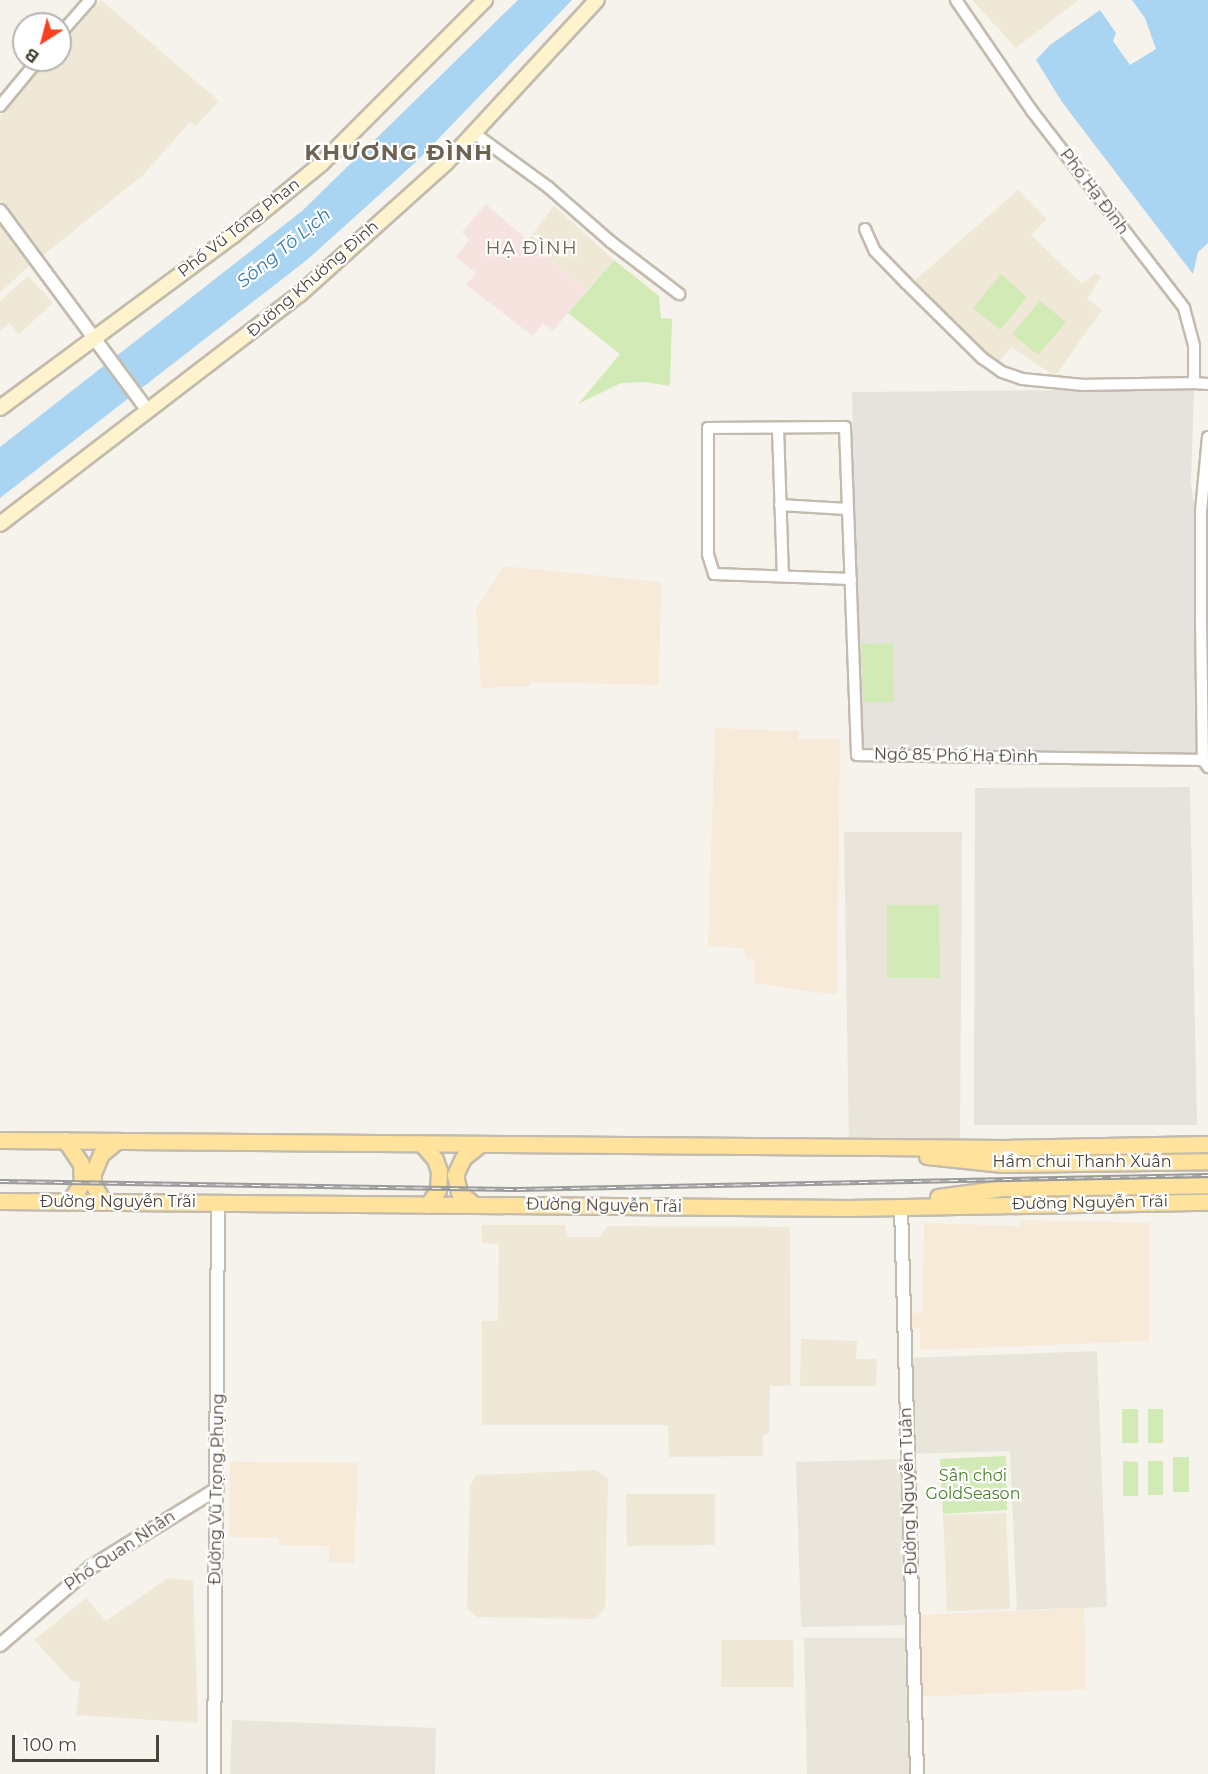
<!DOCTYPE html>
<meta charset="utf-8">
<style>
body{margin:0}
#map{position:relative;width:1208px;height:1774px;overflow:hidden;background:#f6f3ec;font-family:Montserrat,sans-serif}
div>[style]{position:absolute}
.residential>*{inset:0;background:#eae5da}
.commercial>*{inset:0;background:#f7ead8}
.industrial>*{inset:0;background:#e6e2dd}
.education>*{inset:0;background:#efe8d6}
.medical>*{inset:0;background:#f6e3e0}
.green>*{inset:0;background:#d2eab5}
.water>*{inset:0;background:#a9d4f2}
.roads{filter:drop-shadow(2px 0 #c2bbae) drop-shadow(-2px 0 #c2bbae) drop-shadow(0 2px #c2bbae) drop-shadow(0 -2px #c2bbae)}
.minor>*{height:10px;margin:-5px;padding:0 5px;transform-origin:5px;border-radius:5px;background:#fff}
.tertiary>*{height:12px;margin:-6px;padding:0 6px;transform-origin:6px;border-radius:6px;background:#fff}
.secondary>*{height:14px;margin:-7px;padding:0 7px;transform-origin:7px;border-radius:7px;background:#fff3cd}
.primary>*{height:15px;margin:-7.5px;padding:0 7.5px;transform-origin:7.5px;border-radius:7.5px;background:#ffe39c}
.rail>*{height:5px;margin-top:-2.5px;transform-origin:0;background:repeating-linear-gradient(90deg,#fff 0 9px,#9a9a9a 0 18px);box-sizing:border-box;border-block:2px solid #9a9a9a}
span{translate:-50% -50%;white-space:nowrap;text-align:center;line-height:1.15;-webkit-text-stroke:4.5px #fff;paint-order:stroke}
.street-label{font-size:16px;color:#4b4439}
.park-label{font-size:16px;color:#4a7f2a}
.water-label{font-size:18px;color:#2e7ab2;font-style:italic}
.neighbourhood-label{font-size:18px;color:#6e6250;letter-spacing:1.5px}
.district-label{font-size:22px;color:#6e6250;font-weight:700;letter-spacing:1.5px}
.north{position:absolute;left:12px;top:12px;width:60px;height:60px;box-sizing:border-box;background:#fff;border:2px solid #b7b4b0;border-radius:50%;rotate:216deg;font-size:16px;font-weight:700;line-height:24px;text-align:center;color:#4b4439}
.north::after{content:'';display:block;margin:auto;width:21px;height:27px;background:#fc3f1d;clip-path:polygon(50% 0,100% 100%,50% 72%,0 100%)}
.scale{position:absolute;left:12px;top:1735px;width:147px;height:27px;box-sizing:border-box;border:3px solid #4b4439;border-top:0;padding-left:8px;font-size:18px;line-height:21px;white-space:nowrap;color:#4b4439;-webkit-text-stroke:4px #fff;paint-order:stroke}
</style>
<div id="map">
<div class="residential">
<i style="clip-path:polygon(844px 832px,962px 832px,960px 1145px,849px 1147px)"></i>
<i style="clip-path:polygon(1097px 1351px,1107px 1607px,1017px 1610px,1010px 1451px,907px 1454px,905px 1358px)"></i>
<i style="clip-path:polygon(903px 1459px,908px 1625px,801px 1627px,796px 1462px)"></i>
<i style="clip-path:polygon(804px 1638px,905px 1638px,909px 1774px,807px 1774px)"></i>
<i style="clip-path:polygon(232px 1720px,436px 1728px,435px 1774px,230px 1774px)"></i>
</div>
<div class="commercial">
<i style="clip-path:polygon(504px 566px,661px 582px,659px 685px,531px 682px,531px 686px,481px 688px,476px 609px)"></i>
<i style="clip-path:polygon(715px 728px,799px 731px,798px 739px,840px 738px,837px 995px,754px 983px,754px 960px,746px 959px,745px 949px,708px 945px)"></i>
<i style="clip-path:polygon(1020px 1220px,1150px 1223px,1149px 1341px,920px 1350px,920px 1328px,912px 1328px,912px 1313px,923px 1312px,924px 1223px,1020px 1226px)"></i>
<i style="clip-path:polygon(230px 1462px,358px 1463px,354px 1563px,329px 1562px,329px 1546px,279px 1545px,278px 1538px,229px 1537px)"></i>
<i style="clip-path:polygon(1084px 1608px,1086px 1689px,922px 1697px,921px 1615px)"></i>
</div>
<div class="industrial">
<i style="clip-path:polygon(1194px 389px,1191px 482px,1196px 518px,1197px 756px,859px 754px,852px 392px)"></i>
<i style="clip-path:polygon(1190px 787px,1197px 1125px,974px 1125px,975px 788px)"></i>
</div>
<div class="education">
<i style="clip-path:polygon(101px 0,219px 101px,196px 126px,190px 122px,143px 175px,39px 259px,0 202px,0 117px,48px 60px,60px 60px,60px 47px)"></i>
<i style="clip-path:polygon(972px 0,1079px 0,1016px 48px)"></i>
<i style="clip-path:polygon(1018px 190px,1047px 219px,1031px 235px,1082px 284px,1095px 273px,1101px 277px,1087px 299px,1102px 310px,1055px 376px,1011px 347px,997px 364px,912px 283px)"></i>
<i style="clip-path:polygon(554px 206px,614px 260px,586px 291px,528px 240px)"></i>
<i style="clip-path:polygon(0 225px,30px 265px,0 293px)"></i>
<i style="clip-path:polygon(28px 276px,53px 303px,19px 334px,9px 323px,0 331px,0 301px)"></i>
<i style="clip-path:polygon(482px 1225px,565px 1225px,568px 1237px,600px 1237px,607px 1226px,790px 1227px,791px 1386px,770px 1386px,769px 1434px,763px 1435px,763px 1456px,669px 1457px,668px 1425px,482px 1425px,482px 1321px,498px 1321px,499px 1244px,482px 1243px)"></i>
<i style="clip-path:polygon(801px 1339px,857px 1341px,856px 1359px,877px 1359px,876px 1386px,800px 1386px)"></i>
<i style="clip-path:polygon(596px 1470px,608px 1478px,605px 1608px,595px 1619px,477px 1617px,467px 1608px,470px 1485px,477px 1475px)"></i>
<i style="clip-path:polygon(626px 1494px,715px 1494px,715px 1545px,627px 1546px)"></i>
<i style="clip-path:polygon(1006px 1513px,1010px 1609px,947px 1611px,943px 1515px)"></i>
<i style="clip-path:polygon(168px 1578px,193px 1581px,198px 1723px,76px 1715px,80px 1682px,72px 1681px,34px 1640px,86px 1598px,106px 1621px)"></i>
<i style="clip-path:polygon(721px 1640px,793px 1640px,794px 1687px,721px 1687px)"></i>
</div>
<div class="medical">
<i style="clip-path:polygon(486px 204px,586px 291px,553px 331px,543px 323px,533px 336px,466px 285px,476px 273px,456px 257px,469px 240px,462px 232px)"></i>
</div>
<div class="green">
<i style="clip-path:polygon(614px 260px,659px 296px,661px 318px,672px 319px,670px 386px,644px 382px,621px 383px,578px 404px,620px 354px,568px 313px)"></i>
<i style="clip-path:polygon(1001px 274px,1027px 297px,1000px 330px,973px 308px)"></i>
<i style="clip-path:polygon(1040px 301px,1066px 322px,1038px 355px,1012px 334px)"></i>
<i style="clip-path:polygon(893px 643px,894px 702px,863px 702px,862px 644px)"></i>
<i style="clip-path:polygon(887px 905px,939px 905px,940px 978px,887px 978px)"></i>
<i style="clip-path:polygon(1122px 1409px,1138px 1409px,1138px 1443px,1122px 1443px)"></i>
<i style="clip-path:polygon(1148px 1409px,1163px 1409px,1163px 1443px,1148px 1443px)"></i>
<i style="clip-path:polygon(1006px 1456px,1007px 1510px,943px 1514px,940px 1459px)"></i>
<i style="clip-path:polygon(1173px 1457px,1189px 1457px,1189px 1492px,1173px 1492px)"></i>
<i style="clip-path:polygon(1123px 1461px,1138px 1462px,1138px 1496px,1123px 1496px)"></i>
<i style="clip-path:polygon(1148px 1461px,1163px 1461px,1163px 1495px,1148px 1495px)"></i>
</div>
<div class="water">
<i style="clip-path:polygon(518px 0,572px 0,418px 160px,308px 259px,0 498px,0 447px,302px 211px)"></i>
<i style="clip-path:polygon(1132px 0,1208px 0,1208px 243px,1198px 252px,1193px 274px,1062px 102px,1036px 60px,1050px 45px,1100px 10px,1116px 33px,1113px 41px,1130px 65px,1156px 49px,1145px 18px)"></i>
</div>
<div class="roads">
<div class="minor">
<i style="left:956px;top:0;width:135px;rotate:55.6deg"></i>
<i style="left:1032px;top:111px;width:249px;rotate:52.3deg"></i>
<i style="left:1184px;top:308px;width:39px;rotate:75deg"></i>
<i style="left:1194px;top:346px;width:37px;rotate:90deg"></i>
<i style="left:1194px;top:383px;width:14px;rotate:4deg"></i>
<i style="left:60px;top:34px;width:45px;rotate:-48.6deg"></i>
<i style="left:0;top:106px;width:60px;rotate:-50.4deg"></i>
<i style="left:474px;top:133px;width:92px;rotate:36.1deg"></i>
<i style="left:548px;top:187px;width:84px;rotate:41.1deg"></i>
<i style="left:611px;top:242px;width:86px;rotate:37.4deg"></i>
<i style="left:865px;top:229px;width:24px;rotate:66deg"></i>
<i style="left:875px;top:251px;width:45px;rotate:45.9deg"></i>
<i style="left:906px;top:283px;width:107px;rotate:44.6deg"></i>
<i style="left:982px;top:358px;width:24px;rotate:35deg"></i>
<i style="left:1002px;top:372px;width:21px;rotate:19deg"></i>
<i style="left:1022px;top:379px;width:62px;rotate:5.5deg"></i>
<i style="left:1084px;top:385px;width:110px;rotate:-1deg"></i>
<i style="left:778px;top:428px;width:148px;rotate:88.1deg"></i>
<i style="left:1208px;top:437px;width:74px;rotate:95.4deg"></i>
<i style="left:1201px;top:511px;width:109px;rotate:90deg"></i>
<i style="left:1201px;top:620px;width:140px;rotate:89.2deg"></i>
<i style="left:1203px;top:760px;width:9px;rotate:54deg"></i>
<i style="left:780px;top:505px;width:67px;rotate:3.4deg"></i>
<i style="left:851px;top:579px;width:137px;rotate:-177.9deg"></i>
<i style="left:714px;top:574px;width:21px;rotate:-107deg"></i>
<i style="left:708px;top:554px;width:126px;rotate:-90deg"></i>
<i style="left:708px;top:428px;width:137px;rotate:-0.4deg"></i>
<i style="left:845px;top:427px;width:328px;rotate:87.9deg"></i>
<i style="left:857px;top:755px;width:346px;rotate:0.8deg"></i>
</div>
<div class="tertiary">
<i style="left:0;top:211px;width:247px;rotate:53.5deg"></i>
<i style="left:901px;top:1207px;width:567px;rotate:88.38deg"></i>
<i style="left:0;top:1645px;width:120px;rotate:-40.6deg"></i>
<i style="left:91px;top:1567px;width:148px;rotate:-31.8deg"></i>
<i style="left:214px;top:1774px;width:571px;rotate:-89.6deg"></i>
</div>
<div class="secondary">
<i style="left:0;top:408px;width:291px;rotate:-36.5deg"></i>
<i style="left:234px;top:235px;width:112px;rotate:-39.2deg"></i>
<i style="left:321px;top:164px;width:232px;rotate:-45deg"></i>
<i style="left:0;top:524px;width:378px;rotate:-37.5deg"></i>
<i style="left:300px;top:294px;width:196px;rotate:-41.9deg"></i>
<i style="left:446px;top:163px;width:222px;rotate:-47.2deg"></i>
</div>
<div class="primary">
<i style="left:0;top:1140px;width:1004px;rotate:0.46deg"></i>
<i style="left:1004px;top:1148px;width:204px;rotate:-1.1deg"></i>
<i style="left:65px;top:1140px;width:29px;rotate:56deg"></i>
<i style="left:81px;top:1164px;width:19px;rotate:87deg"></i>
<i style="left:82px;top:1183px;width:23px;rotate:124deg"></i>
<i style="left:421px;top:1143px;width:21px;rotate:49deg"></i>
<i style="left:435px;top:1159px;width:13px;rotate:72deg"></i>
<i style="left:439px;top:1171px;width:19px;rotate:93deg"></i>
<i style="left:438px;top:1190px;width:18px;rotate:124deg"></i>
<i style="left:927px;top:1156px;width:76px;rotate:6deg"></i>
<i style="left:1003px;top:1164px;width:205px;rotate:-0.8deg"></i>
<i style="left:938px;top:1197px;width:67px;rotate:-7.8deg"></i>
<i style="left:1004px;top:1188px;width:204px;rotate:-0.8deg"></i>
<i style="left:0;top:1201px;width:848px;rotate:0.47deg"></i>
<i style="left:848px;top:1208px;width:360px;rotate:-1deg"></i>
<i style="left:103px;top:1202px;width:21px;rotate:-119deg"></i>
<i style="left:93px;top:1184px;width:11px;rotate:-90deg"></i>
<i style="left:93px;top:1173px;width:21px;rotate:-67deg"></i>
<i style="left:101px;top:1154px;width:21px;rotate:-39deg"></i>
<i style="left:474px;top:1205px;width:20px;rotate:-139deg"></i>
<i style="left:459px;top:1192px;width:17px;rotate:-103deg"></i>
<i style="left:455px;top:1175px;width:19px;rotate:-65deg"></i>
<i style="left:463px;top:1158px;width:22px;rotate:-39deg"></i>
</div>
</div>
<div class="rail">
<i style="left:0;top:1181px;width:517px;rotate:0.89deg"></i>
<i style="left:517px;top:1189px;width:691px;rotate:-1.16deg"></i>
</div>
<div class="street-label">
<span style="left:1094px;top:192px;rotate:53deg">Phố Hạ Đình</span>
<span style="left:239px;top:228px;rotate:-38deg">Phố Vũ Tông Phan</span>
<span style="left:313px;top:279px;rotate:-41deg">Đường Khương Đình</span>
<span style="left:956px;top:756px;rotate:1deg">Ngõ 85 Phố Hạ Đình</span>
<span style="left:1082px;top:1162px">Hầm chui Thanh Xuân</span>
<span style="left:118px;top:1202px">Đường Nguyễn Trãi</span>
<span style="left:1090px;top:1203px;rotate:-1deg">Đường Nguyễn Trãi</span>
<span style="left:604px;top:1206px;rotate:1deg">Đường Nguyễn Trãi</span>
<span style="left:217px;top:1489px;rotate:-89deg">Đường Vũ Trọng Phụng</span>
<span style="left:909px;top:1491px;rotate:-92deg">Đường Nguyễn Tuân</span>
<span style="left:120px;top:1551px;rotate:-34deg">Phố Quan Nhân</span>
</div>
<div class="park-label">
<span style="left:973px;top:1485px">Sân chơi<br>GoldSeason</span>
</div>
<div class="water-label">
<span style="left:284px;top:248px;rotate:-39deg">Sông Tô Lịch</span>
</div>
<div class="neighbourhood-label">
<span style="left:532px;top:248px">HẠ ĐÌNH</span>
</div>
<div class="district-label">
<span style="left:399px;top:153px">KHƯƠNG ĐÌNH</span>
</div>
<div class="north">B</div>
<div class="scale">100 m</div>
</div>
